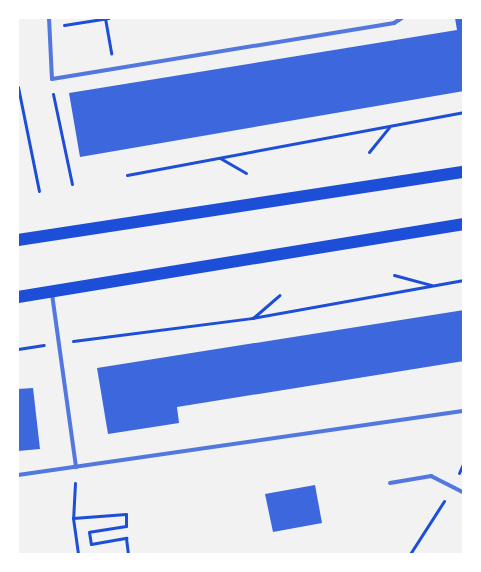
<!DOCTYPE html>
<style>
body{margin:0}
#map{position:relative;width:481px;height:572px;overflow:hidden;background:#f2f2f2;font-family:"Playfair Display",serif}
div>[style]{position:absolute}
.building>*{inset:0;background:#3d67dc}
.path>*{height:3px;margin:-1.5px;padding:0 1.5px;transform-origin:1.5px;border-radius:1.5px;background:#1d4ed8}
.service>*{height:4px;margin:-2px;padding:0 2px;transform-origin:2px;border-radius:2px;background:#5277de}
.primary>*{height:12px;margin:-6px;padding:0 6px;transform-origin:6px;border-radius:6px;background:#1d4ed8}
span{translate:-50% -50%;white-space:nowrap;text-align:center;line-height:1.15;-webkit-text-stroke:5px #fff;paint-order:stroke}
.frame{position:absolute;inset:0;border:19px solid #fff;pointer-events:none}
</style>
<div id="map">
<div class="building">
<i style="clip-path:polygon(455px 18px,464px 18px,464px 91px,80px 157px,69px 93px,457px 30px)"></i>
<i style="clip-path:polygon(464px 310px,464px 361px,177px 407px,179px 423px,108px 434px,97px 368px)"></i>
<i style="clip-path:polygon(33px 388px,40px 449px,18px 451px,18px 389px)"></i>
<i style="clip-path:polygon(315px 485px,322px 523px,273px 532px,265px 494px)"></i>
</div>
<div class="path">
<i style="left:105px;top:18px;width:36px;rotate:80deg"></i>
<i style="left:64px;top:25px;width:45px;rotate:-9deg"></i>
<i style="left:18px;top:87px;width:106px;rotate:78.6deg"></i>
<i style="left:53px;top:94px;width:92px;rotate:78.1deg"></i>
<i style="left:369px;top:152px;width:32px;rotate:-51deg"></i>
<i style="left:220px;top:158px;width:30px;rotate:30deg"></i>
<i style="left:127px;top:175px;width:343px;rotate:-10.6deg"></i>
<i style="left:394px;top:275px;width:39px;rotate:15deg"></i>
<i style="left:253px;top:318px;width:35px;rotate:-41deg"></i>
<i style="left:73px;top:341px;width:180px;rotate:-7.3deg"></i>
<i style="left:252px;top:318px;width:215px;rotate:-10.2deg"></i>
<i style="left:18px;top:349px;width:26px;rotate:-9deg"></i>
<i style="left:459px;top:473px;width:12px;rotate:-66deg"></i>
<i style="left:75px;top:483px;width:35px;rotate:93deg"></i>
<i style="left:73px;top:518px;width:53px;rotate:-4.3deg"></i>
<i style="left:126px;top:514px;width:12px;rotate:90deg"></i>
<i style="left:126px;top:526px;width:37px;rotate:171deg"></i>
<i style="left:89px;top:532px;width:12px;rotate:81deg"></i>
<i style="left:91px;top:544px;width:36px;rotate:-10deg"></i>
<i style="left:126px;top:538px;width:16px;rotate:83deg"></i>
<i style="left:73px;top:518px;width:36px;rotate:82deg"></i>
<i style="left:410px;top:554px;width:63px;rotate:-57.3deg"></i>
</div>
<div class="service">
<i style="left:49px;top:18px;width:61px;rotate:87.2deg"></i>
<i style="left:52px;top:79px;width:347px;rotate:-9.3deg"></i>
<i style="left:394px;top:23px;width:9px;rotate:-32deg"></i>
<i style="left:52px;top:294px;width:175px;rotate:82.1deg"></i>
<i style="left:18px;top:475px;width:451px;rotate:-8.2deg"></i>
<i style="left:390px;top:483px;width:42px;rotate:-9.7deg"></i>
<i style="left:431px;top:476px;width:37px;rotate:27deg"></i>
</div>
<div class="primary">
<i style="left:18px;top:240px;width:451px;rotate:-8.7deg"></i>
<i style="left:18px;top:297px;width:452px;rotate:-9.3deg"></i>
</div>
<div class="frame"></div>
</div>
